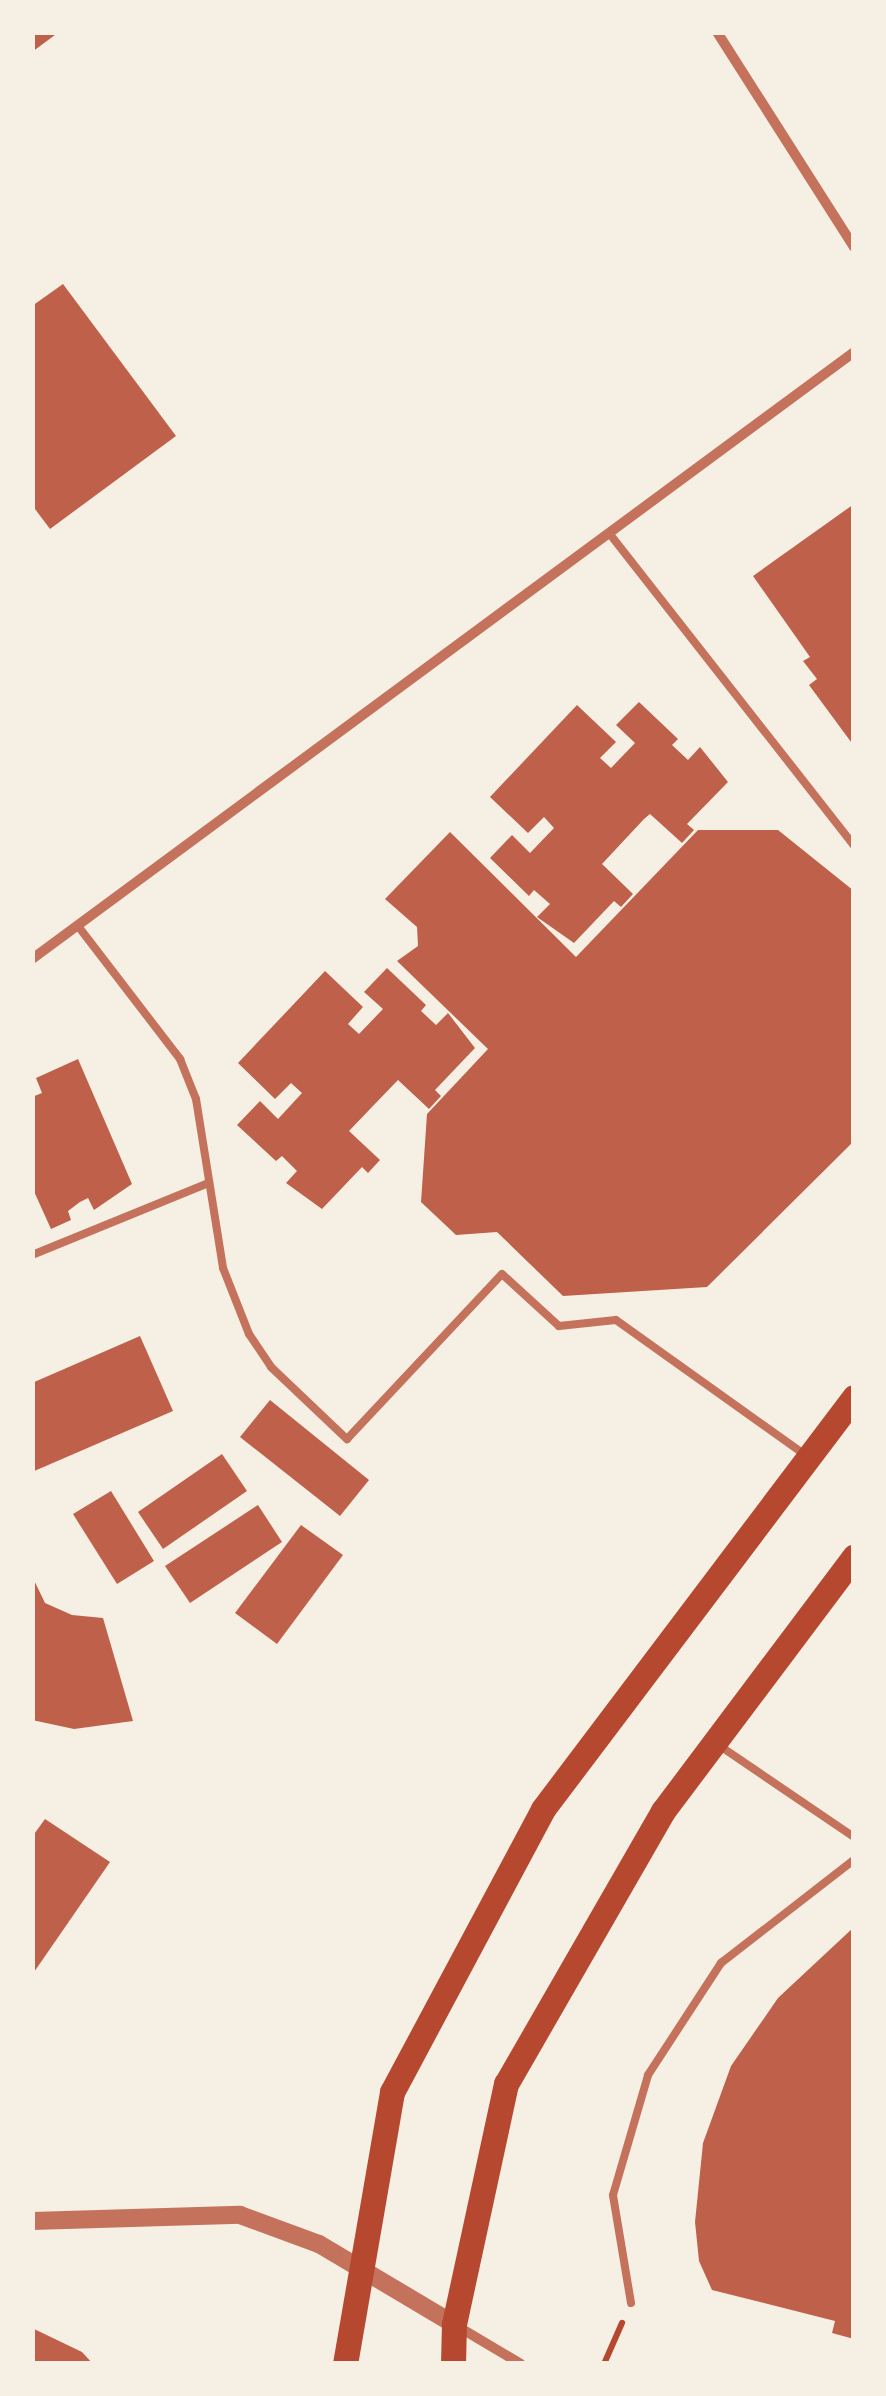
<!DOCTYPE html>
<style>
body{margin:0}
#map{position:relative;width:886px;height:2396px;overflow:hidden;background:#f6efe4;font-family:"Crimson Pro",serif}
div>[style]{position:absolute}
.building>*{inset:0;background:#bf614a}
.path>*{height:6px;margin:-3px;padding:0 3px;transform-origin:3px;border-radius:3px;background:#b5482f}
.service>*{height:8px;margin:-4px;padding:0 4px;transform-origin:4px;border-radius:4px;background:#c5725c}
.minor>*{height:10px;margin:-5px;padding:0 5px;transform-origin:5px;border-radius:5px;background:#c5725c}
.tertiary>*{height:18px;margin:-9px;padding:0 9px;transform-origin:9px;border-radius:9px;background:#c5725c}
.primary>*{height:25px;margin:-12.5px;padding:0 12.5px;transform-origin:12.5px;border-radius:12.5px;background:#b5482f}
span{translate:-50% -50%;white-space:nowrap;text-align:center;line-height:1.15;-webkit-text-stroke:10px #f6efe4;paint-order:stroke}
.frame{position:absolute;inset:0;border:35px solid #f6efe4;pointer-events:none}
</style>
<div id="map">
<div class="building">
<i style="clip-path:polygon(32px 32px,59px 32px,32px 52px)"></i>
<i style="clip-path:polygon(63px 284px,176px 436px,50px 529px,32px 505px,32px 306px)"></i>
<i style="clip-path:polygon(854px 504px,854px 746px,809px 685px,817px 679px,803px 661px,810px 657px,753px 576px)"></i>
<i style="clip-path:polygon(639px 702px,678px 739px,672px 745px,688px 760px,700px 747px,728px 782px,687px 824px,694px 830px,682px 843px,650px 814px,644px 819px,602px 864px,633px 894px,621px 907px,614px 901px,574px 943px,537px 917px,550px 904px,534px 890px,529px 896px,490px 858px,512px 835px,530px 853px,554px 828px,544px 817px,528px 833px,490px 797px,577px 705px,616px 742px,600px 758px,611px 768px,635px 743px,616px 725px)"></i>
<i style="clip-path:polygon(698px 830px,778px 830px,854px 891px,854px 1141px,707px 1287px,563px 1296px,497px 1232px,456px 1235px,421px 1202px,427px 1114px,488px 1049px,397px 961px,418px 946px,417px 927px,385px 899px,450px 832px,576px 957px)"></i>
<i style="clip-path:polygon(387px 968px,426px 1005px,421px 1011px,436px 1025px,448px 1013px,475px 1048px,435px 1090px,441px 1096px,429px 1109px,398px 1080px,371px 1108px,349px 1131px,380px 1160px,368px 1173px,362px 1167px,322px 1209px,286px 1183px,297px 1171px,282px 1156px,276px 1161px,237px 1125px,260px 1101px,278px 1119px,302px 1093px,291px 1083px,275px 1099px,238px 1063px,325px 971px,363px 1007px,348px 1024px,359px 1034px,383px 1009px,364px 992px)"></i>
<i style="clip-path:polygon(78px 1059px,132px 1184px,94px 1210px,88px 1198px,80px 1202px,68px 1211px,71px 1220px,51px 1229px,32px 1187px,32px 1097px,42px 1093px,36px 1078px)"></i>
<i style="clip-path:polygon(140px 1336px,173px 1411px,32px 1472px,32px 1383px)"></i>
<i style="clip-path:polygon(270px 1400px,369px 1480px,340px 1516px,240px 1437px)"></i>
<i style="clip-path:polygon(222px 1454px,247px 1491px,163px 1549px,138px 1512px)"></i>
<i style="clip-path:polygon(111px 1491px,154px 1561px,117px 1584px,73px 1514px)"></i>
<i style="clip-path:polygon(258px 1505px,282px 1542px,190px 1603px,165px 1566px)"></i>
<i style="clip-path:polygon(301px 1525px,343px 1555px,277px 1644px,235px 1613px)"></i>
<i style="clip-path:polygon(32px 1576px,45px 1603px,72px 1615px,103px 1618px,133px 1721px,74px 1729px,32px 1720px)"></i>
<i style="clip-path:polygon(45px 1819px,110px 1862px,32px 1975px,32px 1837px)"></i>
<i style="clip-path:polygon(854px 1927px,854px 2339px,832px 2333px,835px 2321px,712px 2290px,699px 2261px,695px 2222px,703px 2143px,731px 2066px,778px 1998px)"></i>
<i style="clip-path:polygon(32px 2328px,82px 2352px,93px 2364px,32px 2364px)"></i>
</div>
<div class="path">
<i style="left:604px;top:2364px;width:45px;rotate:-66.3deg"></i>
</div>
<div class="service">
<i style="left:609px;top:533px;width:397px;rotate:51.9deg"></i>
<i style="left:78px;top:926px;width:168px;rotate:52.5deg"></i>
<i style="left:180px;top:1059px;width:43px;rotate:68.2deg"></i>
<i style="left:196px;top:1099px;width:171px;rotate:80.9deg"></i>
<i style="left:223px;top:1268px;width:71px;rotate:68.5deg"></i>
<i style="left:249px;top:1334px;width:40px;rotate:56deg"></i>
<i style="left:271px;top:1367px;width:105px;rotate:43.5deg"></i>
<i style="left:347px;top:1439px;width:226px;rotate:-46.8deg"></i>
<i style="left:502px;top:1274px;width:77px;rotate:42.4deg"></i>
<i style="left:559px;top:1326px;width:57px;rotate:-6deg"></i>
<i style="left:616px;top:1320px;width:232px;rotate:35.5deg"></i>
<i style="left:32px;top:1255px;width:188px;rotate:-22.2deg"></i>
<i style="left:717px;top:1744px;width:166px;rotate:34.2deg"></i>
<i style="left:631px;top:2303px;width:109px;rotate:-99.5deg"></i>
<i style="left:613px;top:2195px;width:125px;rotate:-73.7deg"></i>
<i style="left:648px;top:2075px;width:134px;rotate:-56.9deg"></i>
<i style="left:721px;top:1963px;width:168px;rotate:-37.8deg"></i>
</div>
<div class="minor">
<i style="left:717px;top:32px;width:255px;rotate:57.5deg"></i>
<i style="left:32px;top:959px;width:1022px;rotate:-36.44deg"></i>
<i style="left:457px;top:2326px;width:74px;rotate:30.7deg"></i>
</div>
<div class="tertiary">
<i style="left:32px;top:2221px;width:208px;rotate:-1.7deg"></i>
<i style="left:240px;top:2215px;width:84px;rotate:20.2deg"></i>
<i style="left:319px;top:2244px;width:157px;rotate:30.7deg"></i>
</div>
<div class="primary">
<i style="left:345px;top:2364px;width:276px;rotate:-80.2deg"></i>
<i style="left:392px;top:2092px;width:321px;rotate:-61.9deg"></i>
<i style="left:543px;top:1809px;width:516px;rotate:-52.95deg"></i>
<i style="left:453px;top:2364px;width:40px;rotate:-88.6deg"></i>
<i style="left:454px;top:2324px;width:246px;rotate:-77.8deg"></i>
<i style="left:506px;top:2084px;width:315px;rotate:-60.1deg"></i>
<i style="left:663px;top:1811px;width:318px;rotate:-53.1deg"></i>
</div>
<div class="frame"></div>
</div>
